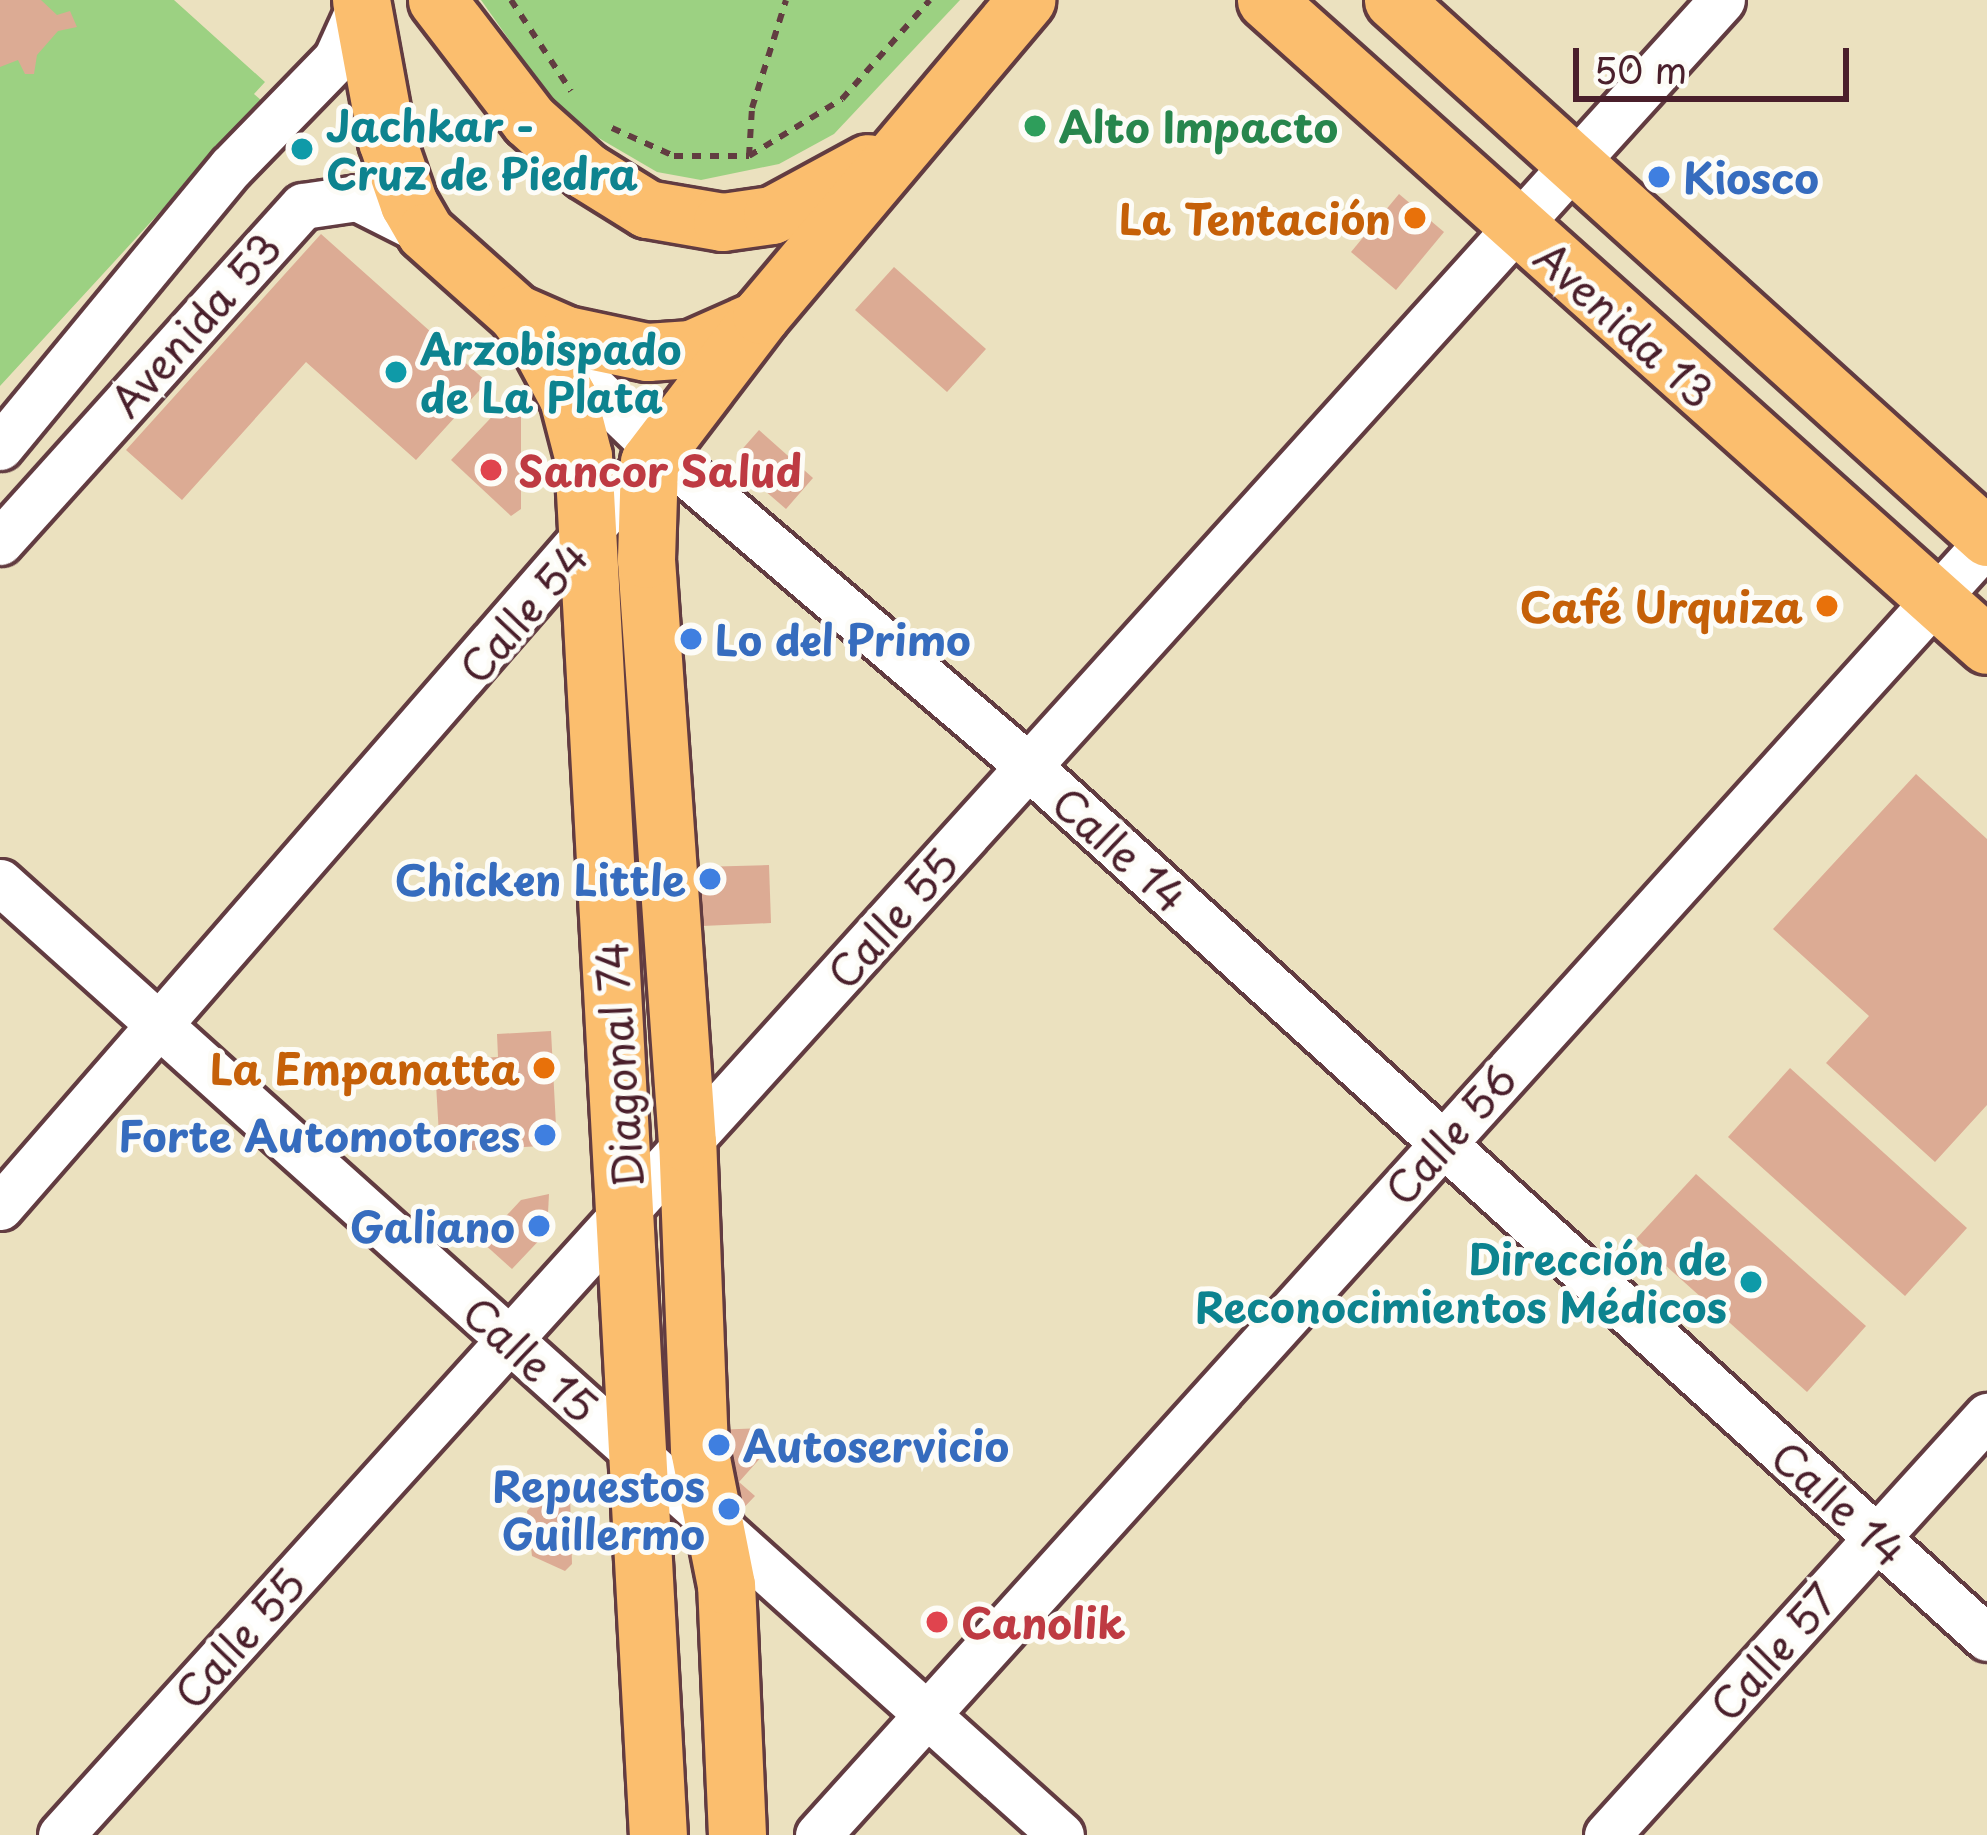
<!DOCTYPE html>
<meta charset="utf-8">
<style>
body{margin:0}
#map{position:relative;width:1987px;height:1835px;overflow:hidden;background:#ebe1bf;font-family:"Playpen Sans",sans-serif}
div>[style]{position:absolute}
.green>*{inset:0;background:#9cd182}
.building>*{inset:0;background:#dcab94}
.path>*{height:6px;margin-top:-3px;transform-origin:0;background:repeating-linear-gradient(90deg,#623c41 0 9px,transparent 0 18px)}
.roads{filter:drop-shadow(3px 0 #623c41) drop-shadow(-3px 0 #623c41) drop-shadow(0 3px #623c41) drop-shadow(0 -3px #623c41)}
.minor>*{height:45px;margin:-22.5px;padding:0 22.5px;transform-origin:22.5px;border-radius:22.5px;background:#fff}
.major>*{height:57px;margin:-28.5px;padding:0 28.5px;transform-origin:28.5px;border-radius:28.5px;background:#fbbe6e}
.dots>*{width:33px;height:33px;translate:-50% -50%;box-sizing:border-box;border:6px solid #fdfcf7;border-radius:50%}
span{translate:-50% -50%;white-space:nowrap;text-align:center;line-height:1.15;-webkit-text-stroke:10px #fdfcf7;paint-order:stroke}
.culture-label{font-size:42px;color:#0d838f;font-weight:700}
.left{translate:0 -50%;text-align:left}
.right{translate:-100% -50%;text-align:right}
.leisure-label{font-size:42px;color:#27864d;font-weight:700}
.shop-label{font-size:42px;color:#366cbe;font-weight:700}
.food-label{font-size:42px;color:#c56008;font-weight:700}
.street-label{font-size:42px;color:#4a1f2b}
.health-label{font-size:42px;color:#be3a42;font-weight:700}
.scale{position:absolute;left:1573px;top:48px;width:276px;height:54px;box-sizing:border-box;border:6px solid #4a1f2b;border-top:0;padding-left:15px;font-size:36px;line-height:42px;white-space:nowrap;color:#4a1f2b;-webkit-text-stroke:9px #fdfcf7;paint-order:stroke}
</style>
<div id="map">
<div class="green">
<i style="clip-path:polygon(0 0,174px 0,265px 82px,254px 94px,262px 101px,0 386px)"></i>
<i style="clip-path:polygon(481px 0,960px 0,834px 134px,779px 164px,701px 180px,657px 172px,585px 130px,556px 106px)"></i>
</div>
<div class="building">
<i style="clip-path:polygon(0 0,41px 0,57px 15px,70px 11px,77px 27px,58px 31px,37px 55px,34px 74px,25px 74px,18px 60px,0 67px)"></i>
<i style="clip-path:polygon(1399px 194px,1444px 232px,1396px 290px,1351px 252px)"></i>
<i style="clip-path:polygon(321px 234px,487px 382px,416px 460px,306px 362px,182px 500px,126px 450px)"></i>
<i style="clip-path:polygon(894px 267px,986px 349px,947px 392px,855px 310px)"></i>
<i style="clip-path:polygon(503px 405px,521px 409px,521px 509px,511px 516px,451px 460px)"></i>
<i style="clip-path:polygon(759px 430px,813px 478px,786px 509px,742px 471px,738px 454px)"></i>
<i style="clip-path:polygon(1916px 774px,1987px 839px,1987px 1105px,1935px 1162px,1826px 1063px,1869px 1016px,1773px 929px)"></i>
<i style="clip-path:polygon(769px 865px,771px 923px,702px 926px,699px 867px)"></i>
<i style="clip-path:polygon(551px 1031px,557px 1145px,440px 1152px,436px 1084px,460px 1082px,459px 1059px,498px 1057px,497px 1034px)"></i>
<i style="clip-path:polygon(1790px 1068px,1967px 1228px,1905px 1296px,1728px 1137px)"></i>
<i style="clip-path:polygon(1696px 1174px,1866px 1326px,1807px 1392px,1636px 1239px)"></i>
<i style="clip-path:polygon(549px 1194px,547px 1232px,512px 1269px,482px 1242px,521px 1200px)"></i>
<i style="clip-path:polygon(763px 1428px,763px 1455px,739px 1482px,755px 1496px,731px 1521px,715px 1430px)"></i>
<i style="clip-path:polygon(555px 1480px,570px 1495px,572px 1564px,565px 1571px,532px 1556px,527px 1511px)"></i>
</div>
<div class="path">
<i style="left:511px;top:0;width:109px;rotate:56.6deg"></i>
<i style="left:612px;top:128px;width:68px;rotate:24.3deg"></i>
<i style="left:674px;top:156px;width:75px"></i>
<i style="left:749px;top:156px;width:109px;rotate:-31.5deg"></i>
<i style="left:842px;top:99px;width:132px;rotate:-48.4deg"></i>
<i style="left:749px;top:156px;width:48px;rotate:-86.4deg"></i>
<i style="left:752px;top:108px;width:113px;rotate:-72.5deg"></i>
</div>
<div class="roads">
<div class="minor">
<i style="left:552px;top:348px;width:146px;rotate:43.9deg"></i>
<i style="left:657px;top:449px;width:488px;rotate:40.5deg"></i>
<i style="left:1028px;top:766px;width:1296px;rotate:42.28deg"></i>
<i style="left:0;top:447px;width:363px;rotate:-50.5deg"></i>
<i style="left:231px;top:167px;width:151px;rotate:-45.8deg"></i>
<i style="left:336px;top:59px;width:63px;rotate:-65.5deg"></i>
<i style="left:0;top:542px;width:452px;rotate:-48deg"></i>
<i style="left:303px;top:206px;width:55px;rotate:-8.4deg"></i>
<i style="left:357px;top:198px;width:76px;rotate:26.6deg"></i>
<i style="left:0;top:882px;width:1426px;rotate:41.93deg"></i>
<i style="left:0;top:1207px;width:988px;rotate:-48.94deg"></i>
<i style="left:61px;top:1835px;width:2475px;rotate:-47.85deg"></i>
<i style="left:818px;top:1835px;width:1743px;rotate:-47.88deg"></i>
<i style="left:1607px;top:1835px;width:566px;rotate:-47.79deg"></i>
</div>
<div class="major">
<i style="left:361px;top:0;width:143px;rotate:79.6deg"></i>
<i style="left:387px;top:141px;width:67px;rotate:70.8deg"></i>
<i style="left:409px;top:204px;width:32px;rotate:60deg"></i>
<i style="left:425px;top:232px;width:122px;rotate:41.7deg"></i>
<i style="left:516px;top:313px;width:41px;rotate:54deg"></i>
<i style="left:540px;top:346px;width:59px;rotate:61.7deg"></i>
<i style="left:568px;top:398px;width:60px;rotate:75.5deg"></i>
<i style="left:583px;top:456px;width:1381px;rotate:86.89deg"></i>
<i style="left:437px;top:0;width:151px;rotate:52.5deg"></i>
<i style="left:529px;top:120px;width:76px;rotate:41.8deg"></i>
<i style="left:586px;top:171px;width:72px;rotate:31.9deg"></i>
<i style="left:647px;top:209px;width:76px;rotate:9.8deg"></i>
<i style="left:722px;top:222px;width:50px;rotate:-8deg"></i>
<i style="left:772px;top:215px;width:109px;rotate:-28.4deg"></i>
<i style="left:1266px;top:0;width:967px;rotate:41.82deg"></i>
<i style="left:1393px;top:0;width:801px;rotate:42.11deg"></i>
<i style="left:516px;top:313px;width:55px;rotate:23.7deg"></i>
<i style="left:566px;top:335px;width:83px;rotate:11.9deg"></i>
<i style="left:647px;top:352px;width:44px;rotate:-3.9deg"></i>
<i style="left:691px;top:349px;width:64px;rotate:-23.8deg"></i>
<i style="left:737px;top:1835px;width:250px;rotate:-92.5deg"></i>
<i style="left:726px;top:1585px;width:139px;rotate:-101.2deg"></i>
<i style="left:699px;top:1449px;width:306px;rotate:-92.2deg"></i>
<i style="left:687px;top:1143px;width:585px;rotate:-94.02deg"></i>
<i style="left:646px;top:559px;width:97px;rotate:-88.2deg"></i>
<i style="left:649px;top:462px;width:185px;rotate:-52.7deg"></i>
<i style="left:761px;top:315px;width:412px;rotate:-49.9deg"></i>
</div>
</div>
<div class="dots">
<i style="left:1035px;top:126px;background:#2e9e5b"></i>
<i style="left:302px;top:149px;background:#0f9aa8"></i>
<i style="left:1659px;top:177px;background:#3f7fe0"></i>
<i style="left:1415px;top:218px;background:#e8710a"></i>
<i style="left:396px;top:372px;background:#0f9aa8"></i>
<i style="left:491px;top:470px;background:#e0444e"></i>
<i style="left:1827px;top:606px;background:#e8710a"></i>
<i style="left:691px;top:639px;background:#3f7fe0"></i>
<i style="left:710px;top:879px;background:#3f7fe0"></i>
<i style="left:544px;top:1068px;background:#e8710a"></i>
<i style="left:545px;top:1135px;background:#3f7fe0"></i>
<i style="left:539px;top:1226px;background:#3f7fe0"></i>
<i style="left:1751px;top:1282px;background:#0f9aa8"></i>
<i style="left:719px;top:1445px;background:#3f7fe0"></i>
<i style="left:729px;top:1509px;background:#3f7fe0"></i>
<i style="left:937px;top:1622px;background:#e0444e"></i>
</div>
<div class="culture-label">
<span class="left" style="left:326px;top:149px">Jachkar -<br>Cruz de Piedra</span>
<span class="left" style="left:420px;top:372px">Arzobispado<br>de La Plata</span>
<span class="right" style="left:1727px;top:1282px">Dirección de<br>Reconocimientos Médicos</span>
</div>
<div class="leisure-label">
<span class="left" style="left:1059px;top:126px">Alto Impacto</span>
</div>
<div class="shop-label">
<span class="left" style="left:1683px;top:177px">Kiosco</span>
<span class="left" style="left:715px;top:639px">Lo del Primo</span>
<span class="right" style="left:686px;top:879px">Chicken Little</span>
<span class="right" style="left:521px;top:1135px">Forte Automotores</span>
<span class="right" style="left:515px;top:1226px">Galiano</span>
<span class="left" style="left:743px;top:1445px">Autoservicio</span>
<span class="right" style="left:705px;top:1509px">Repuestos<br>Guillermo</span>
</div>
<div class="food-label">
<span class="right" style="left:1391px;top:218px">La Tentación</span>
<span class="right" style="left:1803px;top:606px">Café Urquiza</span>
<span class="right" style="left:520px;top:1068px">La Empanatta</span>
</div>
<div class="street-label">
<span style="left:195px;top:324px;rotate:-48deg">Avenida 53</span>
<span style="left:1625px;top:324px;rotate:42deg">Avenida 13</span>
<span style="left:523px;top:612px;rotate:-49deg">Calle 54</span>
<span style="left:1120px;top:849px;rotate:42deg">Calle 14</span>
<span style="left:892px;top:918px;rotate:-48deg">Calle 55</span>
<span style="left:619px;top:1065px;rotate:-94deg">Diagonal 74</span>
<span style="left:1450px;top:1134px;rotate:-48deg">Calle 56</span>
<span style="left:531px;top:1359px;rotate:42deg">Calle 15</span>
<span style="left:1839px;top:1503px;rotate:42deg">Calle 14</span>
<span style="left:239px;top:1638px;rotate:-48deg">Calle 55</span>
<span style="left:1773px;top:1652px;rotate:-48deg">Calle 57</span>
</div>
<div class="health-label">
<span class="left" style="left:518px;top:470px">Sancor Salud</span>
<span class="left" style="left:961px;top:1622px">Canolik</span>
</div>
<div class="scale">50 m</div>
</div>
